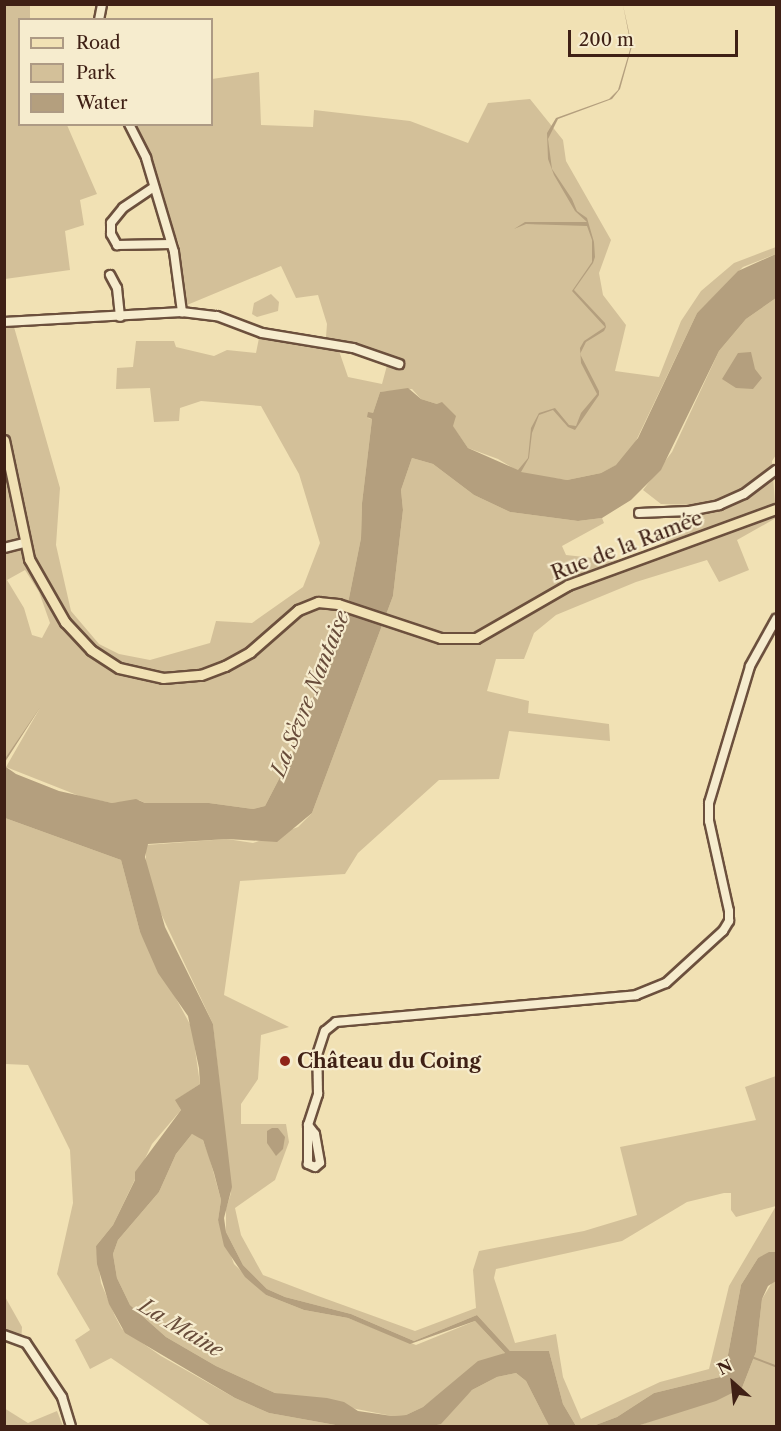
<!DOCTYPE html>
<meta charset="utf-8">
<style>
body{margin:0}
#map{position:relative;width:781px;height:1431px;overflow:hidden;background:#f1e1b4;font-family:"Libre Caslon Text",serif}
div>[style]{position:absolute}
.green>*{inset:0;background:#d3c099}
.water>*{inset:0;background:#b49f7e}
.stream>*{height:1.5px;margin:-0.75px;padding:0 0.75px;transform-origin:0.75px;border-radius:0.75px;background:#b49f7e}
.roads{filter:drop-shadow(2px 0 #6c503d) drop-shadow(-2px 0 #6c503d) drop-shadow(0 2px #6c503d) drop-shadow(0 -2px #6c503d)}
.minor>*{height:8px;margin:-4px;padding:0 4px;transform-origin:4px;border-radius:4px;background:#f6ecce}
.major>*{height:9px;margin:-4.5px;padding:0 4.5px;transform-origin:4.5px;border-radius:4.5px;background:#f1e1b4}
.dots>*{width:16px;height:16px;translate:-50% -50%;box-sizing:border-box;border:3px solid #f6ecce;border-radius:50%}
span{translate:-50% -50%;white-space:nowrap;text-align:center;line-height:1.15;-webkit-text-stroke:4.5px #f6ecce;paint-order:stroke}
.street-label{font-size:20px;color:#3f2015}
.poi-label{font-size:20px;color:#3f2015;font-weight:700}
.left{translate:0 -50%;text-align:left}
.water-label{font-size:21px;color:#684c3a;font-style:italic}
.frame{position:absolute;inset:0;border:6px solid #3f2015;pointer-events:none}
.legend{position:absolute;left:18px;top:18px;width:195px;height:108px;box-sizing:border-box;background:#f6ecce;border:2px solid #ad9a84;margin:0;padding:8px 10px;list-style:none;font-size:18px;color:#3f2015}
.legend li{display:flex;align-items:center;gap:12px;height:30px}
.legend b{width:30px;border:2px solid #ad9a84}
.north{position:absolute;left:703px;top:1353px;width:60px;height:60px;-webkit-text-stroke:4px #f6ecce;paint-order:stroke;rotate:333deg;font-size:16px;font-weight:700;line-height:24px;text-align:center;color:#3f2015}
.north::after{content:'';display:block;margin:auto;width:21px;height:27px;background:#3f2015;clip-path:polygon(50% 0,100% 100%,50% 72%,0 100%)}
.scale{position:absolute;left:568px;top:30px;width:170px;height:27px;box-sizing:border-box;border:3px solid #3f2015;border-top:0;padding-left:8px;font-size:18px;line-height:21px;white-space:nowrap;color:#3f2015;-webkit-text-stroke:4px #f6ecce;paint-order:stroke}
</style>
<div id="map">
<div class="green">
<i style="clip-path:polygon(4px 5px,30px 5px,30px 19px,20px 20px,20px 124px,67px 125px,97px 194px,80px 200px,84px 225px,65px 231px,70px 270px,5px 279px)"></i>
<i style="clip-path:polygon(evenodd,259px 72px,261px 125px,313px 127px,314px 110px,410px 121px,468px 143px,488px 103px,530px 99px,563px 140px,566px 161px,611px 240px,599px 273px,603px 295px,626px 325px,615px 371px,659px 377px,681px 321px,701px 291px,734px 263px,776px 247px,776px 254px,743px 267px,697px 313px,634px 445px,617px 465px,601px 473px,567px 480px,523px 474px,498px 459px,468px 448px,437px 404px,421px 399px,412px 389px,380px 392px,373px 413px,368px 418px,372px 419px,362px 503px,361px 538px,348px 603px,293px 752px,265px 806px,253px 809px,209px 803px,145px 803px,139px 800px,112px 803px,82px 797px,6px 767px,40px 708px,5px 760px,5px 327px,14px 327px,60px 488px,56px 545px,71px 611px,99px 644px,119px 654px,150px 660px,210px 643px,216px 621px,252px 623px,303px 587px,320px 543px,299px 474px,261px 406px,201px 401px,180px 408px,179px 421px,154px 422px,150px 388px,116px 389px,117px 368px,133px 367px,136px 341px,174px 341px,176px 347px,214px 356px,227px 350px,256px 353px,259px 338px,313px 342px,338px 348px,348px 377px,382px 384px,389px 358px,326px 337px,327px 324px,318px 295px,296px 298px,281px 266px,187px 305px,179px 244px,132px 125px,212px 124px,212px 79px,259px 72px,25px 570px,39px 592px,50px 623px,42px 638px,32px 635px,24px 608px,7px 580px,25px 570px)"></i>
<i style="clip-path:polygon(271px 294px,279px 302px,278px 311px,257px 317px,252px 314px,254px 303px)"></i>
<i style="clip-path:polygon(evenodd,776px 298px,776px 455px,772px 461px,776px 518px,737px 540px,749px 570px,719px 582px,707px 560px,636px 582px,556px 615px,534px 633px,524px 659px,496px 659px,487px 691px,529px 701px,528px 713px,609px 724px,610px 741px,509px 731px,499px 779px,439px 780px,358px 853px,345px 874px,240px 881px,224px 995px,289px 1027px,261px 1035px,258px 1079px,241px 1104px,241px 1124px,286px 1124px,289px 1142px,275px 1180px,235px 1208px,241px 1235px,263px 1275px,318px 1296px,415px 1331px,476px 1308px,473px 1270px,479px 1251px,584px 1231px,637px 1215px,620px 1147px,756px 1120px,745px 1087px,776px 1076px,776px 1252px,758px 1258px,741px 1285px,724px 1376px,654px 1393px,617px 1417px,593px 1426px,576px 1426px,563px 1404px,549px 1351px,510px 1351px,477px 1315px,414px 1341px,351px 1314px,285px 1297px,267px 1289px,243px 1265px,226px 1232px,226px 1209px,231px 1193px,213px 1024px,156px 903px,146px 869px,146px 845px,227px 839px,253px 843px,298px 827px,312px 813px,393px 596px,403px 510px,401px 490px,412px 458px,433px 464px,474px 495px,510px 512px,578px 521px,602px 518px,604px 523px,562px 546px,566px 555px,621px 561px,663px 546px,682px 516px,700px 505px,661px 504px,643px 490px,672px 452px,719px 351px,746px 319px,776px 298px,724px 1193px,731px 1193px,731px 1210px,736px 1217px,776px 1206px,729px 1286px,709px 1369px,660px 1382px,581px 1419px,563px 1377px,556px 1334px,515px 1343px,494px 1278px,496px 1269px,622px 1241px,687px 1202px,724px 1193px)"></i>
<i style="clip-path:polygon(5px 818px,121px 860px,140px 932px,192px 1028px,200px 1084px,176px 1100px,181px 1110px,152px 1144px,113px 1225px,96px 1246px,101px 1283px,115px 1316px,122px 1329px,161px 1356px,235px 1398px,269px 1413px,341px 1426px,211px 1426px,111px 1358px,90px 1369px,75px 1340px,90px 1330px,57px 1274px,73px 1203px,70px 1150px,28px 1065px,5px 1064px)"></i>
<i style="clip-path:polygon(192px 1134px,202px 1138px,209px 1156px,221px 1200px,218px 1220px,234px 1264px,266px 1295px,304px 1310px,348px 1318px,416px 1345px,475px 1321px,505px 1353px,474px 1367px,423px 1407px,406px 1415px,392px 1416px,275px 1393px,216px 1366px,166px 1337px,130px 1305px,117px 1278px,113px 1254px,118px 1240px,159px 1192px,176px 1154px)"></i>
<i style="clip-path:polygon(773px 1281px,776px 1281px,776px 1426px,637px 1426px,742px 1388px,756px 1352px,762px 1299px)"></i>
<i style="clip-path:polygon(4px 1295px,22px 1327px,21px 1342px,5px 1339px)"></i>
<i style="clip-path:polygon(516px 1373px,526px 1381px,549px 1426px,432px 1426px,472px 1390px,497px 1377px)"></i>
<i style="clip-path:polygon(4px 1408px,28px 1423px,57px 1411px,63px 1426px,5px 1426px)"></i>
</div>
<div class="water">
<i style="clip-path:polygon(evenodd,623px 5px,632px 46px,620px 89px,612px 99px,558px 119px,548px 139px,552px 169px,572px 199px,577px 211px,587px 218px,594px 242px,595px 257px,593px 263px,574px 290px,605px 323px,606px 327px,604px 331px,586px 342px,580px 354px,599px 391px,599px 395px,575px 430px,568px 427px,553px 410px,539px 415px,532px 433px,529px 458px,521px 472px,567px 480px,601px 473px,616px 465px,638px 438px,697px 313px,738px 271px,776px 254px,776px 298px,746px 319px,719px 351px,661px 470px,631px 500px,602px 518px,578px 521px,510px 512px,474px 495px,433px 464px,412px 458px,401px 490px,403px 510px,393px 596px,312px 813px,277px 842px,227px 839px,148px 844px,145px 857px,165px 927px,213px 1024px,232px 1187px,224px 1218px,226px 1232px,243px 1265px,267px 1289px,285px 1297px,351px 1314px,414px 1341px,477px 1315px,510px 1351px,549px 1351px,563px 1404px,576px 1426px,549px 1426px,526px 1381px,516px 1373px,497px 1377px,472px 1390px,441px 1424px,432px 1426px,341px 1426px,269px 1413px,235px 1398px,125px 1333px,109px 1304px,97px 1264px,96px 1246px,113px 1225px,135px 1180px,135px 1172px,181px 1110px,175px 1100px,200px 1084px,199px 1068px,188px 1016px,158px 973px,140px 932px,121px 860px,5px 818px,4px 760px,41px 706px,5px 762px,6px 767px,16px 774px,59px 791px,112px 803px,136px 799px,145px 803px,209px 803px,253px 809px,265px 806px,293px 752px,348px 603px,361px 538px,362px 503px,372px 419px,367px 417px,368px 412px,373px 413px,380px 392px,408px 388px,421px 399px,437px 404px,442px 402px,456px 416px,453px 426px,468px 448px,518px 470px,528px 458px,531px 428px,539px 413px,555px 408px,569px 425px,576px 426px,581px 413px,597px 394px,581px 363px,580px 348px,584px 341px,605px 327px,572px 291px,592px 262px,592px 240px,587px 226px,526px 224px,514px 229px,525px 222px,587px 222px,575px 211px,554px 175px,548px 159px,547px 133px,556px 118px,609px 99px,618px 90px,631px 46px,623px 5px,192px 1134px,203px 1140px,214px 1173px,221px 1200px,218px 1220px,224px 1246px,245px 1277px,266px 1295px,304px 1310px,348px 1318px,410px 1344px,475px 1321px,505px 1353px,478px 1361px,423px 1407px,406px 1415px,392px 1416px,358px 1411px,344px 1402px,327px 1398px,275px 1393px,216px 1366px,166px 1337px,130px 1305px,117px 1278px,113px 1254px,118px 1240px,159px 1192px,176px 1154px,192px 1134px)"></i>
<i style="clip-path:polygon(751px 352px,755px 369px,762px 378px,753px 389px,736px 388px,722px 379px,738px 353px)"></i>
<i style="clip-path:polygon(272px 1128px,278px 1128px,285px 1137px,283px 1149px,276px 1156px,267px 1143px,267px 1131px)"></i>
<i style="clip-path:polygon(769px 1252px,776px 1252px,776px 1281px,768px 1286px,762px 1299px,756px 1352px,742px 1388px,716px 1401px,637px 1426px,593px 1426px,617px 1417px,654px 1393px,724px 1376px,741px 1285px,758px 1258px)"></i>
</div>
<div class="stream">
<i style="left:752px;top:1357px;width:26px;rotate:21deg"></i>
</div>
<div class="roads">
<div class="minor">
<i style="left:99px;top:20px;width:16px;rotate:-79deg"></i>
<i style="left:129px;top:124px;width:38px;rotate:63deg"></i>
<i style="left:146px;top:158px;width:98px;rotate:73.4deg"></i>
<i style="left:174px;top:252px;width:61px;rotate:82.4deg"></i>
<i style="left:154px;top:187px;width:37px;rotate:146deg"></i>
<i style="left:123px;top:208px;width:19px;rotate:129deg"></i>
<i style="left:111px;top:223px;width:11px;rotate:90deg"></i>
<i style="left:111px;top:234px;width:13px;rotate:61deg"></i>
<i style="left:117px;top:245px;width:54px;rotate:-1.1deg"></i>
<i style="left:110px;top:275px;width:15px;rotate:62deg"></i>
<i style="left:117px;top:288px;width:29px;rotate:84deg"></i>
<i style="left:4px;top:322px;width:178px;rotate:-3.2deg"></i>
<i style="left:182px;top:312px;width:35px;rotate:7deg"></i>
<i style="left:217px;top:316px;width:48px;rotate:20.7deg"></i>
<i style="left:262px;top:333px;width:92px;rotate:9.4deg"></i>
<i style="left:353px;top:348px;width:49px;rotate:19.2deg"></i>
<i style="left:639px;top:513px;width:50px;rotate:-2.3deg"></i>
<i style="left:689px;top:511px;width:31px;rotate:-11deg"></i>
<i style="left:719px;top:505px;width:27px;rotate:-24deg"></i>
<i style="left:744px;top:494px;width:40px;rotate:-37deg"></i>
<i style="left:4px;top:548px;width:21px;rotate:-14deg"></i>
<i style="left:308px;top:1125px;width:11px;rotate:52deg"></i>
<i style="left:315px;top:1134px;width:29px;rotate:80deg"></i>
<i style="left:320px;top:1163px;width:6px;rotate:141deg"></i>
<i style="left:315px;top:1167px;width:8px;rotate:-157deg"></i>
<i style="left:308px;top:1164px;width:39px;rotate:-90deg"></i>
<i style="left:308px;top:1125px;width:33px;rotate:-72deg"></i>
<i style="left:318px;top:1094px;width:39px;rotate:-91deg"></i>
<i style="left:317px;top:1055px;width:25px;rotate:-72deg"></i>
<i style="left:325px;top:1031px;width:14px;rotate:-39deg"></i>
<i style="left:336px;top:1022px;width:301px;rotate:-5.1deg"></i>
<i style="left:636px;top:995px;width:32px;rotate:-22deg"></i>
<i style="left:666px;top:983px;width:77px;rotate:-42.4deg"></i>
<i style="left:723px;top:931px;width:12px;rotate:-59deg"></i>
<i style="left:729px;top:921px;width:10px;rotate:-90deg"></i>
<i style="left:729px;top:911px;width:92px;rotate:-102.5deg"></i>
<i style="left:709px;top:821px;width:18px;rotate:-90deg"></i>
<i style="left:709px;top:803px;width:143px;rotate:-73.3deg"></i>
<i style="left:750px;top:666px;width:54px;rotate:-61deg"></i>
<i style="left:4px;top:1335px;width:23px;rotate:20deg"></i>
<i style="left:26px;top:1343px;width:65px;rotate:56.3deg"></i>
<i style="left:62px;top:1397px;width:30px;rotate:73deg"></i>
</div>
<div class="major">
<i style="left:4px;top:440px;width:122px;rotate:78.1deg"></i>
<i style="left:29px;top:559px;width:73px;rotate:60.3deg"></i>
<i style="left:65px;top:622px;width:38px;rotate:47deg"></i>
<i style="left:91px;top:650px;width:33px;rotate:33deg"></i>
<i style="left:119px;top:668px;width:45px;rotate:12.8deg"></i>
<i style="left:163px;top:678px;width:38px;rotate:-5deg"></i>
<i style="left:201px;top:675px;width:26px;rotate:-21deg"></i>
<i style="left:225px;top:666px;width:29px;rotate:-29deg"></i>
<i style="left:250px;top:652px;width:64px;rotate:-41.2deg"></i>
<i style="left:298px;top:610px;width:22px;rotate:-22deg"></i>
<i style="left:318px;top:602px;width:20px;rotate:6deg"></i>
<i style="left:338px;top:604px;width:108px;rotate:18.3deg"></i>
<i style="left:441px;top:638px;width:35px"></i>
<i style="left:476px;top:638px;width:106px;rotate:-29.9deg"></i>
<i style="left:568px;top:585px;width:221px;rotate:-20.1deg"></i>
</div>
</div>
<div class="dots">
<i style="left:285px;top:1061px;background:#8f2418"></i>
</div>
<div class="street-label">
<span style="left:627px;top:546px;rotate:-21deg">Rue de la Ramée</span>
</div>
<div class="poi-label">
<span class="left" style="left:297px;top:1061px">Château du Coing</span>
</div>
<div class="water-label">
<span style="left:310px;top:694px;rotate:-68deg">La Sèvre Nantaise</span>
<span style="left:181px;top:1328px;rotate:31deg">La Maine</span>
</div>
<div class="frame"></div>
<ul class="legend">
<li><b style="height:8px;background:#f1e1b4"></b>Road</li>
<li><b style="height:16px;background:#d3c099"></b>Park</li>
<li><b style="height:16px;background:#b49f7e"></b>Water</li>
</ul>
<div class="north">N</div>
<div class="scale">200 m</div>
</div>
